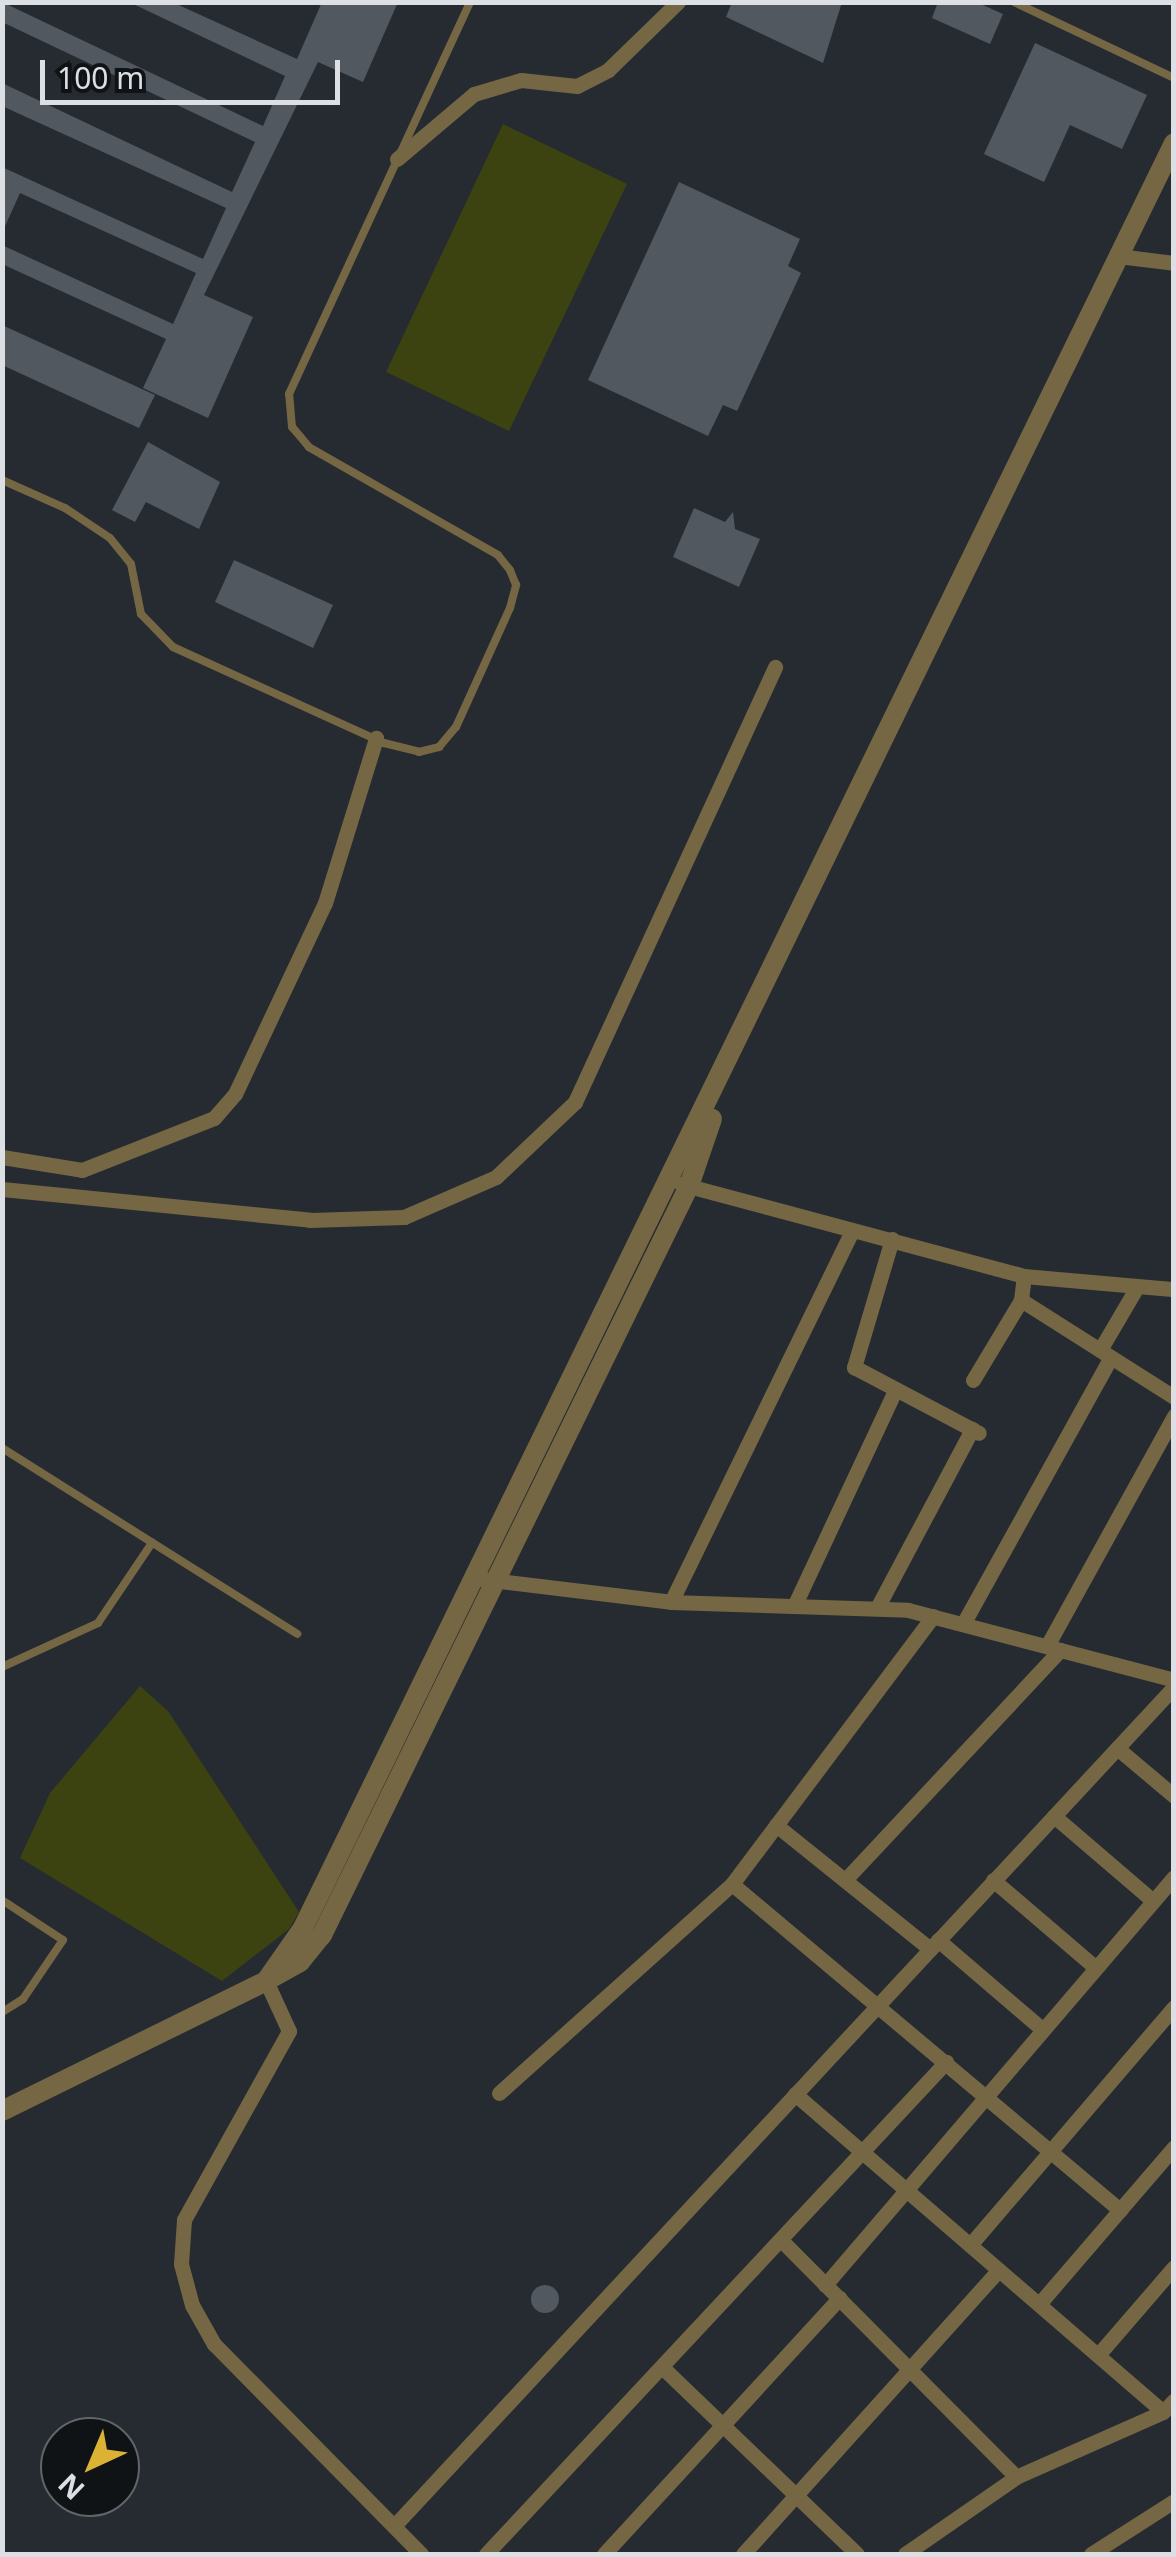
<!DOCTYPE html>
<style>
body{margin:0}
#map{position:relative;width:1176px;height:2557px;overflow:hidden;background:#252b31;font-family:"Noto Sans",sans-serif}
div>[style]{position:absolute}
.green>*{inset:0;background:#3c4311}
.building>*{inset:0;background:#51585f}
.round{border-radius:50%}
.service>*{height:8px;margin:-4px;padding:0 4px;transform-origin:4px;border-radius:4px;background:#756644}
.minor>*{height:15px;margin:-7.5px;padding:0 7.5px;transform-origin:7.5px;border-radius:7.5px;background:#756644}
.tertiary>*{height:20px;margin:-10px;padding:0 10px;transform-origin:10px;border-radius:10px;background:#756644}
span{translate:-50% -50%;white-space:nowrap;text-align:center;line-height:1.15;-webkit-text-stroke:8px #101316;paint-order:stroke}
.frame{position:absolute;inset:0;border:5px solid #dce0e4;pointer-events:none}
.north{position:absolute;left:40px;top:2417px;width:100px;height:100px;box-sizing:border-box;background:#101316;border:2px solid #626568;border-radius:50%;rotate:224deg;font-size:28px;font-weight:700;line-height:40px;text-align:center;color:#dce0e4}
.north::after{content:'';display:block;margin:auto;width:35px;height:45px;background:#dbb233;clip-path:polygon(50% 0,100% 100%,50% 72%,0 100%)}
.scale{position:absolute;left:40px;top:60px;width:300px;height:45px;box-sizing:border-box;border:5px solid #dce0e4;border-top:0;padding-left:12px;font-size:30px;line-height:35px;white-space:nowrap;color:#dce0e4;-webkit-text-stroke:8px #101316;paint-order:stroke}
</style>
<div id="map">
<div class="green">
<i style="clip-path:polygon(503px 124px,627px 184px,509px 431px,386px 372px)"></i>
<i style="clip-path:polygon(140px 1686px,168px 1711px,299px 1912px,289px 1929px,222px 1981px,20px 1858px,50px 1793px)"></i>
</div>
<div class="building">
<i style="clip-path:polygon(2px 2px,263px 126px,285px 76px,129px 2px,172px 2px,297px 59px,322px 2px,398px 2px,363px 82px,318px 62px,204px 295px,253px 317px,208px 418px,143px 388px,166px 339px,2px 264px,2px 245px,173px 324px,196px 273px,20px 193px,2px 233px,2px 167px,203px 259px,226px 208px,2px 106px,2px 83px,232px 192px,255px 142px,2px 22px)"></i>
<i style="clip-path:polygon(732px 2px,842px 2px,823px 63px,726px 17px)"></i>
<i style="clip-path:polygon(938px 2px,976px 2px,1003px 14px,990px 44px,932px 18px)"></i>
<i style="clip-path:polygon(1035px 43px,1147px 95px,1122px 149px,1070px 125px,1044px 182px,984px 154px)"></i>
<i style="clip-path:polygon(679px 182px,800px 239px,788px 266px,801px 273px,737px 411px,723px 405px,708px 436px,588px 380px)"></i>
<i style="clip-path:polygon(2px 325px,155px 395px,139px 428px,2px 365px)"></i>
<i style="clip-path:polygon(148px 442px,220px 482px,199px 529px,146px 502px,135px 522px,112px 510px)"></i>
<i style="clip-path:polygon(694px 508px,725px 522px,733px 512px,735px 529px,760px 539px,739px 587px,673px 557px)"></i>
<i style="clip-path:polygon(234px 560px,333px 605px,313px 648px,215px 602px)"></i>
<i class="round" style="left:531px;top:2285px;width:28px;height:28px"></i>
</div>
<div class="service">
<i style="left:1014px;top:2px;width:177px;rotate:25.4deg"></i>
<i style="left:2px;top:480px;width:69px;rotate:24deg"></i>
<i style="left:65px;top:508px;width:54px;rotate:33.7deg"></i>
<i style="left:110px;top:538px;width:33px;rotate:51deg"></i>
<i style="left:131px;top:564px;width:51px;rotate:78.7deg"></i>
<i style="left:141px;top:614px;width:46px;rotate:45.9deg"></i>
<i style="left:173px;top:647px;width:232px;rotate:24.5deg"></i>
<i style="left:384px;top:743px;width:36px;rotate:14deg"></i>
<i style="left:419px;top:752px;width:21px;rotate:-14deg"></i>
<i style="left:439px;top:747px;width:26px;rotate:-50deg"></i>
<i style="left:456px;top:727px;width:131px;rotate:-65.6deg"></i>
<i style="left:510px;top:608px;width:24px;rotate:-75deg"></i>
<i style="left:516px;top:585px;width:16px;rotate:-112deg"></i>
<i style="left:510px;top:570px;width:19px;rotate:-129deg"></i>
<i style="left:498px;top:555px;width:218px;rotate:-150.3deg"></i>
<i style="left:309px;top:447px;width:26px;rotate:-130deg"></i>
<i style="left:292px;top:427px;width:33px;rotate:-95deg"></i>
<i style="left:289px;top:394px;width:432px;rotate:-65.2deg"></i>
<i style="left:2px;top:1448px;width:349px;rotate:32.2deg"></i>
<i style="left:2px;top:1667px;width:106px;rotate:-24.6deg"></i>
<i style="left:98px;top:1623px;width:97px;rotate:-56deg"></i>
<i style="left:2px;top:1900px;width:73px;rotate:33.3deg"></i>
<i style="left:63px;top:1940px;width:71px;rotate:124.1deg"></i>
<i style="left:23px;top:1999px;width:25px;rotate:148deg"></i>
</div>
<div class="minor">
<i style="left:397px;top:159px;width:101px;rotate:-40.2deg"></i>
<i style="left:474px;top:94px;width:49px;rotate:-16.6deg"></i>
<i style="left:521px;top:80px;width:56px;rotate:6.1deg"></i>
<i style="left:577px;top:86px;width:35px;rotate:-27deg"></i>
<i style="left:608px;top:70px;width:98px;rotate:-44.2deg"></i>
<i style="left:1118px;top:256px;width:56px;rotate:7.1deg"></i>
<i style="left:2px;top:1157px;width:81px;rotate:9.2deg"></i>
<i style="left:82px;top:1170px;width:142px;rotate:-21.5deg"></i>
<i style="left:214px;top:1118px;width:32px;rotate:-49deg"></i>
<i style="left:235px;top:1094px;width:211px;rotate:-64.8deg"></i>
<i style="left:325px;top:903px;width:173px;rotate:-72.8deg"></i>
<i style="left:681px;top:1184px;width:355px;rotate:15deg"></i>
<i style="left:1024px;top:1276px;width:151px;rotate:5deg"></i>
<i style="left:2px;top:1189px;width:310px;rotate:5.7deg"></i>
<i style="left:310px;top:1220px;width:94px;rotate:-1.8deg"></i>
<i style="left:404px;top:1217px;width:100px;rotate:-23.5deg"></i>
<i style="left:496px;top:1177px;width:109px;rotate:-43.5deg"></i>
<i style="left:575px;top:1102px;width:479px;rotate:-65.3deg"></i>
<i style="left:892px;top:1239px;width:134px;rotate:106.5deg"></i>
<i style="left:854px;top:1367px;width:141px;rotate:27.8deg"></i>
<i style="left:1021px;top:1300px;width:181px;rotate:32.4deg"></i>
<i style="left:1100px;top:1350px;width:73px;rotate:-59.6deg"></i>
<i style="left:973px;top:1380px;width:93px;rotate:-59deg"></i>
<i style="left:1021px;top:1300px;width:24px;rotate:-83deg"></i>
<i style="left:474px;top:1578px;width:198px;rotate:6.9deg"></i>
<i style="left:671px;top:1602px;width:237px;rotate:1.9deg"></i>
<i style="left:908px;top:1610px;width:275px;rotate:14.7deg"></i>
<i style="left:671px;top:1602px;width:411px;rotate:-64deg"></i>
<i style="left:796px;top:1602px;width:235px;rotate:-64.9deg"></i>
<i style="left:877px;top:1608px;width:203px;rotate:-62deg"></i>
<i style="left:963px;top:1624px;width:305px;rotate:-61deg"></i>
<i style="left:1047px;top:1646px;width:263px;rotate:-61.1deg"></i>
<i style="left:1117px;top:1748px;width:75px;rotate:40.1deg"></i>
<i style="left:1054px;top:1816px;width:130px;rotate:40.6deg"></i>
<i style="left:776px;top:1825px;width:198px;rotate:38.8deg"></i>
<i style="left:845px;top:1880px;width:315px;rotate:-46.9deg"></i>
<i style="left:993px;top:1880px;width:135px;rotate:40.5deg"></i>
<i style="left:732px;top:1884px;width:507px;rotate:40.04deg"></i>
<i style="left:938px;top:1940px;width:138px;rotate:40.6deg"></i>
<i style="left:266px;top:1981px;width:55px;rotate:65.3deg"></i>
<i style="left:289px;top:2031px;width:216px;rotate:119.1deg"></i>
<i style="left:184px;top:2220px;width:44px;rotate:93.9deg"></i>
<i style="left:181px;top:2264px;width:42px;rotate:75deg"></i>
<i style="left:192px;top:2305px;width:45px;rotate:60.6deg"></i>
<i style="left:214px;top:2344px;width:295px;rotate:45.4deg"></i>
<i style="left:499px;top:2093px;width:313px;rotate:-41.9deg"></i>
<i style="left:732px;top:1884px;width:335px;rotate:-53.1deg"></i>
<i style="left:795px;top:2094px;width:486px;rotate:40.8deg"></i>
<i style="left:1163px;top:2412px;width:16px;rotate:-47deg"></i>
<i style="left:781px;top:2240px;width:334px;rotate:45.2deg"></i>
<i style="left:970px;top:2245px;width:313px;rotate:-49.4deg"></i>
<i style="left:825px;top:2285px;width:537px;rotate:-49.46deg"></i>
<i style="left:1039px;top:2304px;width:207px;rotate:-49.3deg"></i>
<i style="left:1098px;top:2355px;width:116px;rotate:-49.2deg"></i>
<i style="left:662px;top:2367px;width:270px;rotate:43.8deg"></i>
<i style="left:394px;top:2526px;width:1146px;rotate:-47.09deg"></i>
<i style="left:486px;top:2554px;width:674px;rotate:-46.93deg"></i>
<i style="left:604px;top:2554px;width:348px;rotate:-47.4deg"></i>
<i style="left:743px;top:2554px;width:382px;rotate:-48deg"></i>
<i style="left:905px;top:2554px;width:135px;rotate:-34.7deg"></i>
<i style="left:1016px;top:2477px;width:161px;rotate:-23.9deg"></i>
<i style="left:1091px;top:2554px;width:98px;rotate:-32.6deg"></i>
</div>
<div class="tertiary">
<i style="left:266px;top:1981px;width:65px;rotate:-55.1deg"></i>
<i style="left:303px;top:1928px;width:1986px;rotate:-63.99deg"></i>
<i style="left:2px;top:2111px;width:294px;rotate:-26.2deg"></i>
<i style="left:266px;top:1981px;width:39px;rotate:-29deg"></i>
<i style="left:300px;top:1962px;width:35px;rotate:-51deg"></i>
<i style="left:322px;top:1935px;width:834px;rotate:-63.9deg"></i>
<i style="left:689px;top:1186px;width:71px;rotate:-71.1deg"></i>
</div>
<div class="frame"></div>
<div class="north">N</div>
<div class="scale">100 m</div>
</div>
